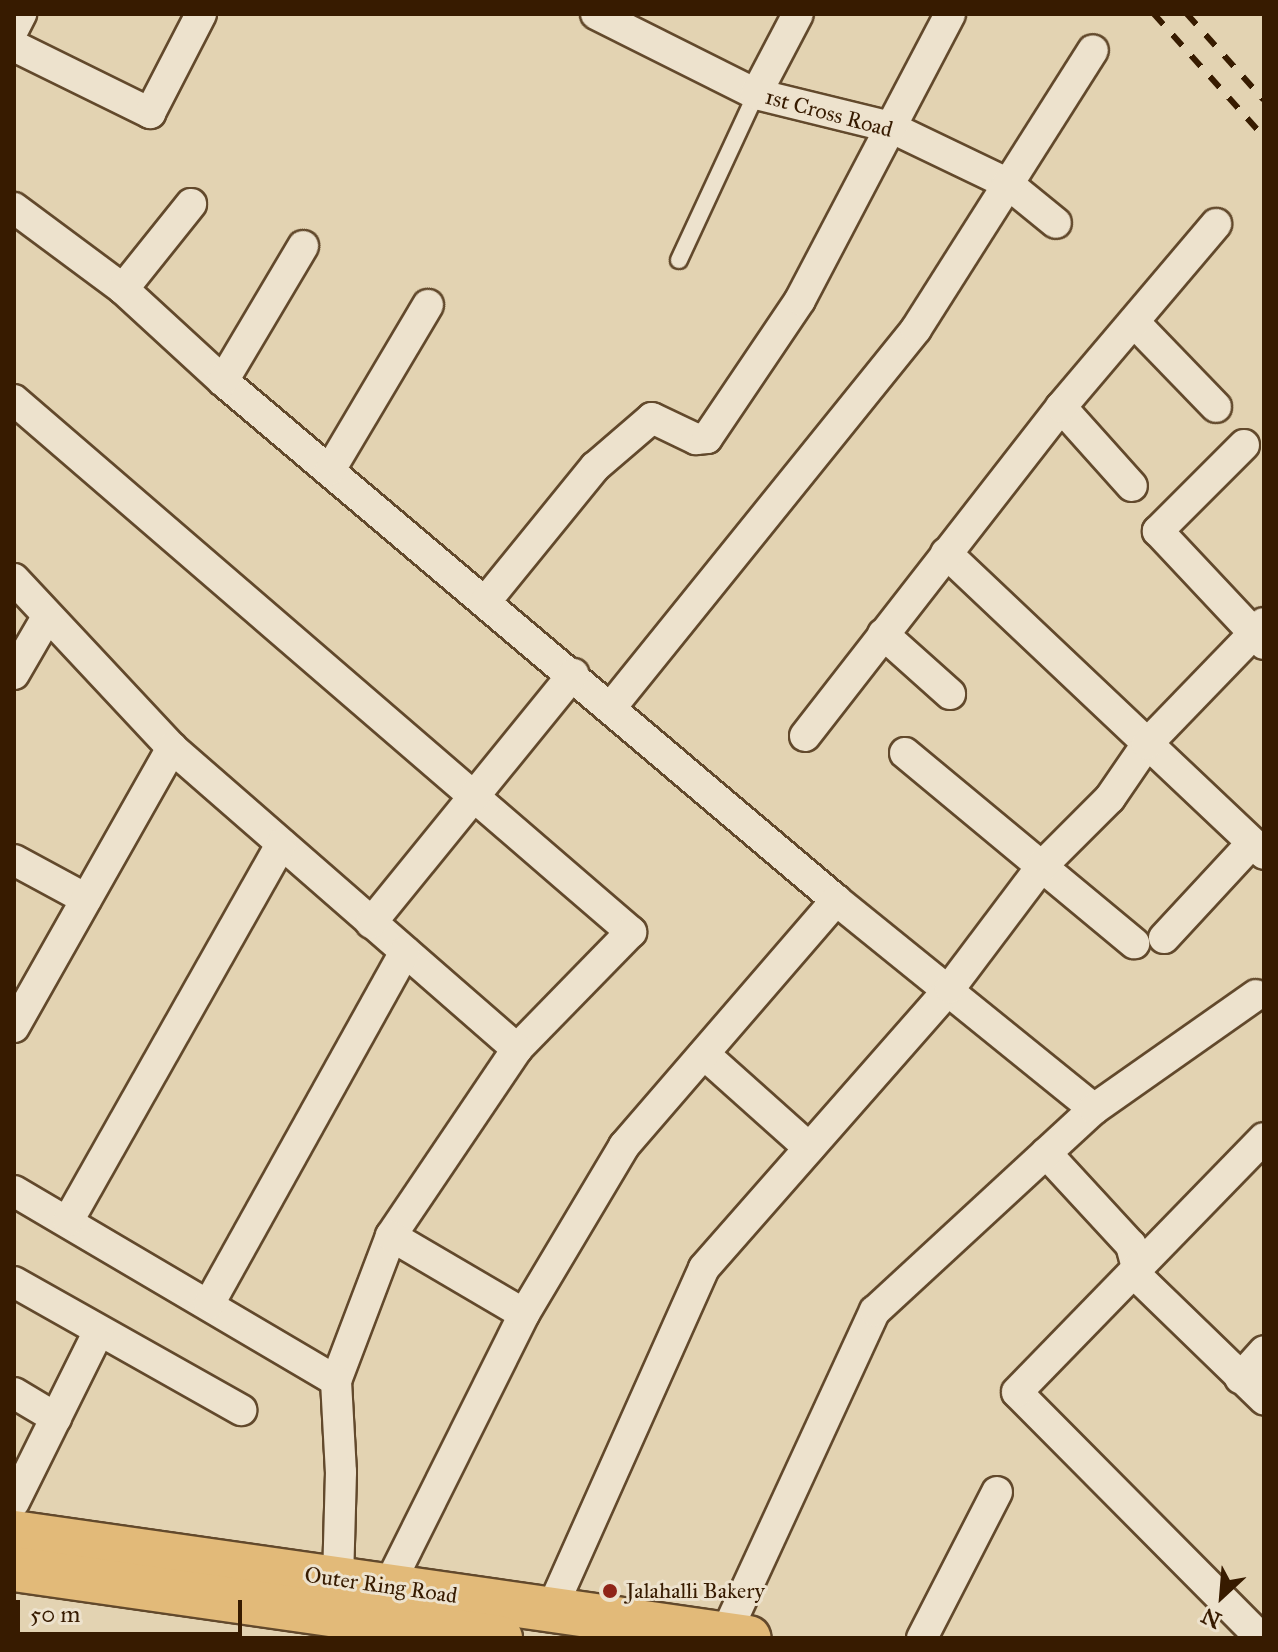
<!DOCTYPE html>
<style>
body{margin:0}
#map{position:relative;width:1278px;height:1652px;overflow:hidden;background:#e3d3b2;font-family:"IM FELL Great Primer",serif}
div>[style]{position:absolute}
.roads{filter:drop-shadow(2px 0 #62492c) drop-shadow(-2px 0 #62492c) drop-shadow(0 2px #62492c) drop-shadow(0 -2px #62492c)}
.lane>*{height:16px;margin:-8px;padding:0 8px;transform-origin:8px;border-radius:8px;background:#ede2cd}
.street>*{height:30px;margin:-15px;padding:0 15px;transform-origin:15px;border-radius:15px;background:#ede2cd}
.highway>*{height:44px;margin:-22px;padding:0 22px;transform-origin:22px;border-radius:22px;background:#e2ba79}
.rail>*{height:6px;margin-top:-3px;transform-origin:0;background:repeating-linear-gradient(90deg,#371b00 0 14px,transparent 0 28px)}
.dots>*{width:22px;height:22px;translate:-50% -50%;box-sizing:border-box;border:4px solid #ede2cd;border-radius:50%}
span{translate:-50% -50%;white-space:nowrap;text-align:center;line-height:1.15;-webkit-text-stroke:6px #ede2cd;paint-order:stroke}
.street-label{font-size:22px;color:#371b00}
.poi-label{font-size:22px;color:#371b00}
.left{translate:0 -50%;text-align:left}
.frame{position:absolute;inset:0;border:16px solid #371b00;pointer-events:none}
.north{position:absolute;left:1182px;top:1556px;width:80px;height:80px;-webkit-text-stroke:6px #ede2cd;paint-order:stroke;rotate:206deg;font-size:22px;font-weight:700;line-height:32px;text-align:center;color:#371b00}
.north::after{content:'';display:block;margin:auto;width:28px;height:36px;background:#371b00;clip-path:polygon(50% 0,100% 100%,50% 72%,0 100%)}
.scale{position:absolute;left:16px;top:1600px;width:226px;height:36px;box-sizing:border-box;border:4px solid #371b00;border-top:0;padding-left:10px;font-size:24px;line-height:28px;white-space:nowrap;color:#371b00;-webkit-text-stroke:6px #ede2cd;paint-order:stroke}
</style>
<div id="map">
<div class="roads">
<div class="lane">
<i style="left:679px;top:260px;width:183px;rotate:-65.1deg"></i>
</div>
<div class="street">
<i style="left:596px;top:14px;width:179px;rotate:26.6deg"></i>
<i style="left:756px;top:94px;width:138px;rotate:13.8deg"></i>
<i style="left:890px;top:127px;width:130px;rotate:25.6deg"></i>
<i style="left:1007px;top:183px;width:63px;rotate:39.2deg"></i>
<i style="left:14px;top:28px;width:16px;rotate:-63deg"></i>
<i style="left:14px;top:46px;width:152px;rotate:26.2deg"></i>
<i style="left:150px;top:113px;width:111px;rotate:-62.7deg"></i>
<i style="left:756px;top:94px;width:90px;rotate:-62.3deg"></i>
<i style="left:14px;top:208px;width:136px;rotate:36.6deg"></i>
<i style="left:123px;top:289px;width:136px;rotate:42.6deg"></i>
<i style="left:223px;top:381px;width:803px;rotate:40.25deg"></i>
<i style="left:836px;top:900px;width:332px;rotate:39deg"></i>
<i style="left:123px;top:289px;width:109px;rotate:-51.3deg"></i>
<i style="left:1134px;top:322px;width:118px;rotate:46deg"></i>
<i style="left:223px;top:381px;width:157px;rotate:-59.3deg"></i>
<i style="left:14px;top:400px;width:815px;rotate:40.77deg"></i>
<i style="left:631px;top:932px;width:163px;rotate:134.3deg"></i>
<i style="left:517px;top:1049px;width:225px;rotate:124deg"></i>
<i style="left:391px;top:1236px;width:155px;rotate:110.8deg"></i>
<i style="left:336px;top:1381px;width:91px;rotate:86.9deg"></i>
<i style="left:341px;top:1472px;width:108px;rotate:91.6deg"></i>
<i style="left:1061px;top:407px;width:106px;rotate:48.1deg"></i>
<i style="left:1244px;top:445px;width:122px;rotate:135deg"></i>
<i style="left:1158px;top:531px;width:155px;rotate:46.8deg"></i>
<i style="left:330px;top:470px;width:192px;rotate:-59.3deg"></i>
<i style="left:946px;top:553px;width:438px;rotate:43.4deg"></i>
<i style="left:14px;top:579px;width:231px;rotate:46.9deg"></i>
<i style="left:172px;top:748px;width:458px;rotate:41.1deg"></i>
<i style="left:486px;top:601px;width:173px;rotate:-50.9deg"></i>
<i style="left:595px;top:467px;width:75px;rotate:-40.7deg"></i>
<i style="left:652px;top:418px;width:49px;rotate:25.5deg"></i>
<i style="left:696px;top:439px;width:11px;rotate:-5deg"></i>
<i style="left:707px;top:438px;width:166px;rotate:-56deg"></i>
<i style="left:800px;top:300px;width:323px;rotate:-62.3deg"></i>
<i style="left:883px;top:634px;width:90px;rotate:41.8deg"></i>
<i style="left:14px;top:674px;width:66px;rotate:-59.9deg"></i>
<i style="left:612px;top:706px;width:484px;rotate:-51.1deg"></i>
<i style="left:916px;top:329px;width:330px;rotate:-57.6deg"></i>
<i style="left:805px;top:736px;width:417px;rotate:-52.1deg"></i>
<i style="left:1061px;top:407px;width:240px;rotate:-49.7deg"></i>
<i style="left:905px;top:753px;width:298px;rotate:39.7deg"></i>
<i style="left:14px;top:860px;width:82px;rotate:28.4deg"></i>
<i style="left:371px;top:923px;width:321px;rotate:-50.9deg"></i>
<i style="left:1164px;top:938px;width:129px;rotate:-47.2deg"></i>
<i style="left:14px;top:1027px;width:321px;rotate:-60.5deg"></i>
<i style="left:704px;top:1054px;width:141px;rotate:41.8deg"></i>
<i style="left:1046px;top:1153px;width:125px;rotate:47.3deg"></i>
<i style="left:1131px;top:1245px;width:35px;rotate:75deg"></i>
<i style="left:1140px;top:1279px;width:173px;rotate:44.1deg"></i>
<i style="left:14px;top:1191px;width:374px;rotate:30.5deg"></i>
<i style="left:68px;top:1221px;width:433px;rotate:-60.5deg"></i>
<i style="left:391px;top:1236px;width:154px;rotate:30.4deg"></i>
<i style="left:14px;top:1282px;width:261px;rotate:29.4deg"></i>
<i style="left:209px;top:1304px;width:403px;rotate:-60.9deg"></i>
<i style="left:1240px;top:1378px;width:36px;rotate:-48deg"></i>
<i style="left:14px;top:1393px;width:49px;rotate:30.8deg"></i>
<i style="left:14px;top:1502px;width:191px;rotate:-63.6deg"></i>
<i style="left:388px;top:1587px;width:305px;rotate:-63.5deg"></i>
<i style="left:524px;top:1314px;width:196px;rotate:-59.2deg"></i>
<i style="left:624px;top:1146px;width:325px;rotate:-49.2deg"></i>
<i style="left:552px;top:1608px;width:372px;rotate:-65.9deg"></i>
<i style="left:704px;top:1268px;width:373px;rotate:-48.7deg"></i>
<i style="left:950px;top:988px;width:153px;rotate:-53deg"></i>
<i style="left:1042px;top:866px;width:96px;rotate:-45deg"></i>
<i style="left:1110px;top:798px;width:65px;rotate:-55.6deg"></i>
<i style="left:1147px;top:744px;width:168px;rotate:-46deg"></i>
<i style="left:725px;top:1635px;width:357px;rotate:-65.2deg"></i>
<i style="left:875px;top:1311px;width:298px;rotate:-42.7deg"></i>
<i style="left:1094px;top:1109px;width:198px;rotate:-35.1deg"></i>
<i style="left:922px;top:1638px;width:164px;rotate:-62.8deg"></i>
<i style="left:1261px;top:1638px;width:346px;rotate:-134.8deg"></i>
<i style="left:1017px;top:1392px;width:354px;rotate:-45.8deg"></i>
</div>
<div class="highway">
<i style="left:14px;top:1533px;width:742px;rotate:8.13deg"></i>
<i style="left:14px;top:1569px;width:491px;rotate:8.1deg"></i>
</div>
</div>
<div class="rail">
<i style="left:1154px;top:14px;width:165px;rotate:48.2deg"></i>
<i style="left:1187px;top:14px;width:115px;rotate:48.2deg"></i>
</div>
<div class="dots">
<i style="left:610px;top:1591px;background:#8f2418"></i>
</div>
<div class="street-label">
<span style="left:829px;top:113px;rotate:15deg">1st Cross Road</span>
<span style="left:381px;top:1585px;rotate:8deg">Outer Ring Road</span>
</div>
<div class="poi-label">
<span class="left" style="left:626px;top:1591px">Jalahalli Bakery</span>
</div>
<div class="frame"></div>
<div class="north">N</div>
<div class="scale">50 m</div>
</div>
